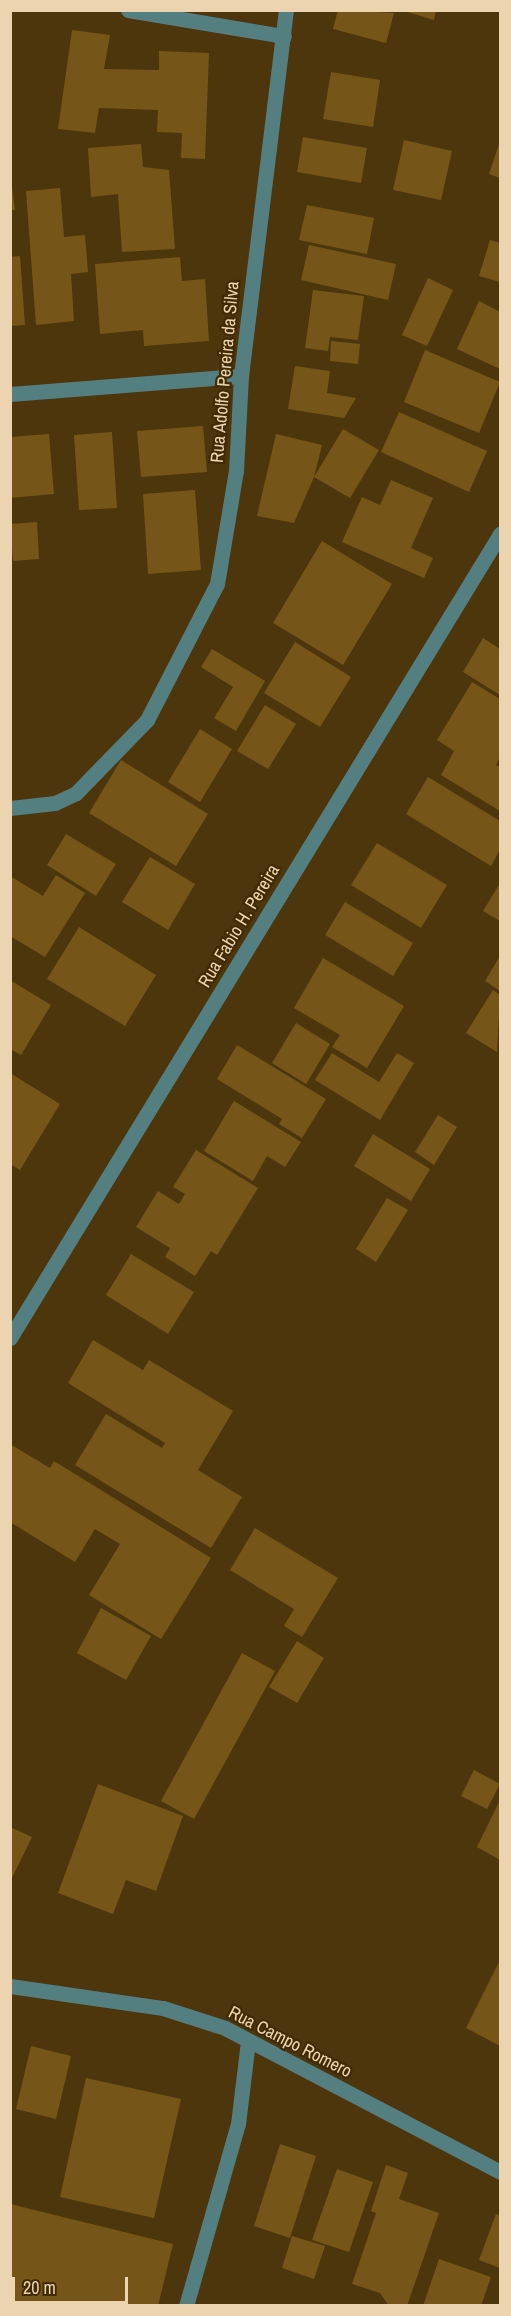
<!DOCTYPE html>
<style>
body{margin:0}
#map{position:relative;width:511px;height:2316px;overflow:hidden;background:#4d360c;font-family:"Archivo Narrow",sans-serif}
div>[style]{position:absolute}
.building>*{inset:0;background:#765519}
.minor>*{height:15px;margin:-7.5px;padding:0 7.5px;transform-origin:7.5px;border-radius:7.5px;background:#537f80}
span{translate:-50% -50%;white-space:nowrap;text-align:center;line-height:1.15;-webkit-text-stroke:4.5px #422b00;paint-order:stroke}
.street-label{font-size:18px;color:#ecd4b1}
.frame{position:absolute;inset:0;border:12px solid #ecd4b1;pointer-events:none}
.scale{position:absolute;left:12px;top:2277px;width:116px;height:27px;box-sizing:border-box;border:3px solid #ecd4b1;border-top:0;padding-left:8px;font-size:18px;line-height:21px;white-space:nowrap;color:#ecd4b1;-webkit-text-stroke:4px #422b00;paint-order:stroke}
</style>
<div id="map">
<div class="building">
<i style="clip-path:polygon(338px 10px,394px 13px,386px 43px,333px 29px)"></i>
<i style="clip-path:polygon(401px 10px,436px 10px,434px 20px)"></i>
<i style="clip-path:polygon(72px 30px,110px 35px,104px 69px,159px 70px,159px 51px,209px 53px,205px 159px,181px 158px,182px 133px,157px 132px,158px 110px,99px 108px,95px 133px,58px 129px)"></i>
<i style="clip-path:polygon(331px 72px,380px 80px,373px 127px,323px 119px)"></i>
<i style="clip-path:polygon(303px 137px,367px 148px,361px 183px,297px 172px)"></i>
<i style="clip-path:polygon(404px 140px,452px 151px,441px 200px,393px 190px)"></i>
<i style="clip-path:polygon(500px 141px,500px 178px,489px 174px)"></i>
<i style="clip-path:polygon(141px 144px,143px 167px,169px 170px,175px 249px,122px 252px,118px 194px,91px 197px,88px 148px)"></i>
<i style="clip-path:polygon(10px 171px,15px 210px,10px 210px)"></i>
<i style="clip-path:polygon(60px 188px,64px 237px,85px 235px,88px 272px,71px 274px,74px 321px,36px 325px,26px 191px)"></i>
<i style="clip-path:polygon(307px 205px,374px 218px,367px 254px,299px 240px)"></i>
<i style="clip-path:polygon(490px 240px,500px 243px,500px 282px,479px 276px)"></i>
<i style="clip-path:polygon(309px 245px,396px 264px,388px 300px,301px 280px)"></i>
<i style="clip-path:polygon(20px 256px,25px 325px,10px 326px,10px 257px)"></i>
<i style="clip-path:polygon(180px 257px,182px 281px,205px 279px,209px 341px,144px 346px,143px 330px,100px 334px,95px 264px)"></i>
<i style="clip-path:polygon(428px 278px,453px 290px,427px 346px,402px 335px)"></i>
<i style="clip-path:polygon(313px 290px,364px 296px,358px 340px,330px 337px,328px 351px,305px 348px)"></i>
<i style="clip-path:polygon(479px 301px,500px 312px,500px 369px,457px 349px)"></i>
<i style="clip-path:polygon(331px 341px,360px 344px,358px 364px,330px 361px)"></i>
<i style="clip-path:polygon(425px 350px,500px 382px,479px 433px,404px 402px)"></i>
<i style="clip-path:polygon(295px 366px,330px 371px,327px 393px,356px 398px,344px 418px,288px 409px)"></i>
<i style="clip-path:polygon(399px 412px,487px 451px,469px 492px,381px 452px)"></i>
<i style="clip-path:polygon(203px 426px,207px 472px,141px 477px,137px 431px)"></i>
<i style="clip-path:polygon(343px 429px,379px 450px,350px 498px,314px 477px,294px 523px,257px 516px,276px 434px,322px 445px,314px 477px)"></i>
<i style="clip-path:polygon(112px 432px,117px 508px,79px 510px,74px 435px)"></i>
<i style="clip-path:polygon(49px 434px,54px 494px,10px 498px,10px 437px)"></i>
<i style="clip-path:polygon(391px 480px,433px 498px,411px 548px,433px 558px,424px 578px,342px 542px,362px 497px,380px 505px)"></i>
<i style="clip-path:polygon(195px 490px,201px 570px,148px 574px,143px 494px)"></i>
<i style="clip-path:polygon(37px 522px,39px 559px,13px 561px,10px 524px)"></i>
<i style="clip-path:polygon(322px 541px,392px 584px,343px 665px,273px 623px)"></i>
<i style="clip-path:polygon(483px 638px,500px 649px,500px 695px,463px 672px)"></i>
<i style="clip-path:polygon(295px 642px,351px 677px,320px 727px,264px 693px)"></i>
<i style="clip-path:polygon(212px 649px,265px 681px,236px 731px,214px 718px,233px 687px,201px 667px)"></i>
<i style="clip-path:polygon(472px 682px,500px 699px,500px 757px,496px 765px,500px 767px,500px 811px,441px 775px,454px 751px,437px 740px)"></i>
<i style="clip-path:polygon(265px 705px,296px 724px,268px 769px,237px 751px)"></i>
<i style="clip-path:polygon(200px 729px,232px 749px,200px 802px,168px 782px)"></i>
<i style="clip-path:polygon(121px 760px,208px 814px,176px 866px,89px 813px)"></i>
<i style="clip-path:polygon(428px 777px,500px 821px,500px 850px,491px 866px,406px 814px)"></i>
<i style="clip-path:polygon(66px 834px,116px 864px,96px 896px,47px 865px)"></i>
<i style="clip-path:polygon(377px 843px,447px 885px,421px 928px,351px 885px)"></i>
<i style="clip-path:polygon(150px 857px,195px 884px,168px 930px,122px 902px)"></i>
<i style="clip-path:polygon(56px 875px,85px 893px,45px 957px,10px 936px,10px 876px,43px 896px)"></i>
<i style="clip-path:polygon(500px 883px,500px 921px,483px 911px)"></i>
<i style="clip-path:polygon(345px 902px,413px 943px,393px 976px,325px 935px)"></i>
<i style="clip-path:polygon(79px 927px,156px 975px,125px 1026px,47px 979px)"></i>
<i style="clip-path:polygon(500px 956px,500px 991px,485px 981px)"></i>
<i style="clip-path:polygon(323px 958px,404px 1006px,367px 1068px,332px 1047px,340px 1035px,294px 1008px)"></i>
<i style="clip-path:polygon(10px 980px,51px 1005px,21px 1055px,10px 1049px)"></i>
<i style="clip-path:polygon(493px 990px,500px 995px,497px 1052px,466px 1033px)"></i>
<i style="clip-path:polygon(296px 1023px,330px 1044px,306px 1084px,272px 1063px)"></i>
<i style="clip-path:polygon(237px 1045px,326px 1099px,302px 1138px,279px 1124px,282px 1119px,217px 1079px)"></i>
<i style="clip-path:polygon(332px 1053px,379px 1082px,397px 1053px,414px 1063px,380px 1120px,315px 1080px)"></i>
<i style="clip-path:polygon(10px 1073px,60px 1104px,20px 1170px,10px 1164px)"></i>
<i style="clip-path:polygon(234px 1101px,301px 1142px,285px 1167px,267px 1156px,253px 1181px,204px 1151px)"></i>
<i style="clip-path:polygon(438px 1115px,457px 1127px,434px 1165px,415px 1152px)"></i>
<i style="clip-path:polygon(373px 1134px,430px 1169px,411px 1201px,354px 1166px)"></i>
<i style="clip-path:polygon(196px 1150px,258px 1188px,217px 1255px,211px 1251px,195px 1276px,165px 1257px,170px 1248px,136px 1227px,158px 1191px,179px 1204px,185px 1194px,173px 1187px)"></i>
<i style="clip-path:polygon(387px 1198px,408px 1210px,376px 1262px,356px 1249px)"></i>
<i style="clip-path:polygon(131px 1254px,194px 1292px,168px 1334px,106px 1295px)"></i>
<i style="clip-path:polygon(93px 1340px,143px 1370px,149px 1360px,233px 1411px,198px 1470px,242px 1497px,211px 1548px,75px 1465px,106px 1414px,162px 1448px,165px 1443px,68px 1383px)"></i>
<i style="clip-path:polygon(10px 1444px,50px 1468px,54px 1461px,211px 1558px,161px 1639px,89px 1595px,120px 1544px,95px 1529px,75px 1562px,10px 1522px)"></i>
<i style="clip-path:polygon(255px 1528px,338px 1578px,302px 1637px,284px 1626px,294px 1609px,230px 1570px)"></i>
<i style="clip-path:polygon(101px 1608px,151px 1636px,126px 1680px,77px 1653px)"></i>
<i style="clip-path:polygon(297px 1641px,324px 1658px,297px 1703px,269px 1687px)"></i>
<i style="clip-path:polygon(242px 1653px,275px 1671px,194px 1819px,161px 1801px)"></i>
<i style="clip-path:polygon(474px 1770px,500px 1784px,487px 1809px,461px 1796px)"></i>
<i style="clip-path:polygon(98px 1784px,183px 1816px,156px 1891px,126px 1880px,113px 1914px,58px 1893px)"></i>
<i style="clip-path:polygon(500px 1800px,500px 1860px,477px 1847px)"></i>
<i style="clip-path:polygon(10px 1827px,32px 1837px,10px 1882px)"></i>
<i style="clip-path:polygon(500px 1960px,500px 2046px,466px 2028px)"></i>
<i style="clip-path:polygon(31px 2046px,71px 2056px,56px 2119px,16px 2109px)"></i>
<i style="clip-path:polygon(86px 2078px,181px 2099px,154px 2218px,60px 2197px)"></i>
<i style="clip-path:polygon(280px 2144px,316px 2156px,290px 2238px,254px 2226px)"></i>
<i style="clip-path:polygon(386px 2165px,408px 2173px,399px 2199px,439px 2213px,407px 2306px,389px 2306px,380px 2293px,352px 2284px,376px 2213px,371px 2211px)"></i>
<i style="clip-path:polygon(337px 2169px,373px 2182px,349px 2252px,312px 2240px)"></i>
<i style="clip-path:polygon(10px 2204px,173px 2244px,158px 2306px,10px 2306px)"></i>
<i style="clip-path:polygon(496px 2214px,500px 2216px,500px 2268px,479px 2260px)"></i>
<i style="clip-path:polygon(292px 2236px,325px 2246px,314px 2279px,282px 2268px)"></i>
<i style="clip-path:polygon(439px 2259px,491px 2277px,481px 2306px,423px 2306px)"></i>
</div>
<div class="minor">
<i style="left:128px;top:10px;width:158px;rotate:9.5deg"></i>
<i style="left:10px;top:394px;width:232px;rotate:-4.5deg"></i>
<i style="left:10px;top:808px;width:45px;rotate:-6.3deg"></i>
<i style="left:55px;top:803px;width:23px;rotate:-25deg"></i>
<i style="left:76px;top:793px;width:102px;rotate:-45.8deg"></i>
<i style="left:147px;top:720px;width:153px;rotate:-62.8deg"></i>
<i style="left:217px;top:584px;width:115px;rotate:-80.5deg"></i>
<i style="left:236px;top:471px;width:95px;rotate:-87deg"></i>
<i style="left:241px;top:376px;width:369px;rotate:-83deg"></i>
<i style="left:10px;top:1338px;width:942px;rotate:-58.64deg"></i>
<i style="left:10px;top:1986px;width:155px;rotate:8.2deg"></i>
<i style="left:163px;top:2008px;width:65px;rotate:17.9deg"></i>
<i style="left:225px;top:2028px;width:310px;rotate:27.6deg"></i>
<i style="left:186px;top:2306px;width:189px;rotate:-74.1deg"></i>
<i style="left:238px;top:2124px;width:84px;rotate:-83.1deg"></i>
</div>
<div class="street-label">
<span style="left:225px;top:372px;rotate:-85deg">Rua Adolfo Pereira da Silva</span>
<span style="left:239px;top:926px;rotate:-59deg">Rua Fabio H. Pereira</span>
<span style="left:290px;top:2042px;rotate:27deg">Rua Campo Romero</span>
</div>
<div class="frame"></div>
<div class="scale">20 m</div>
</div>
